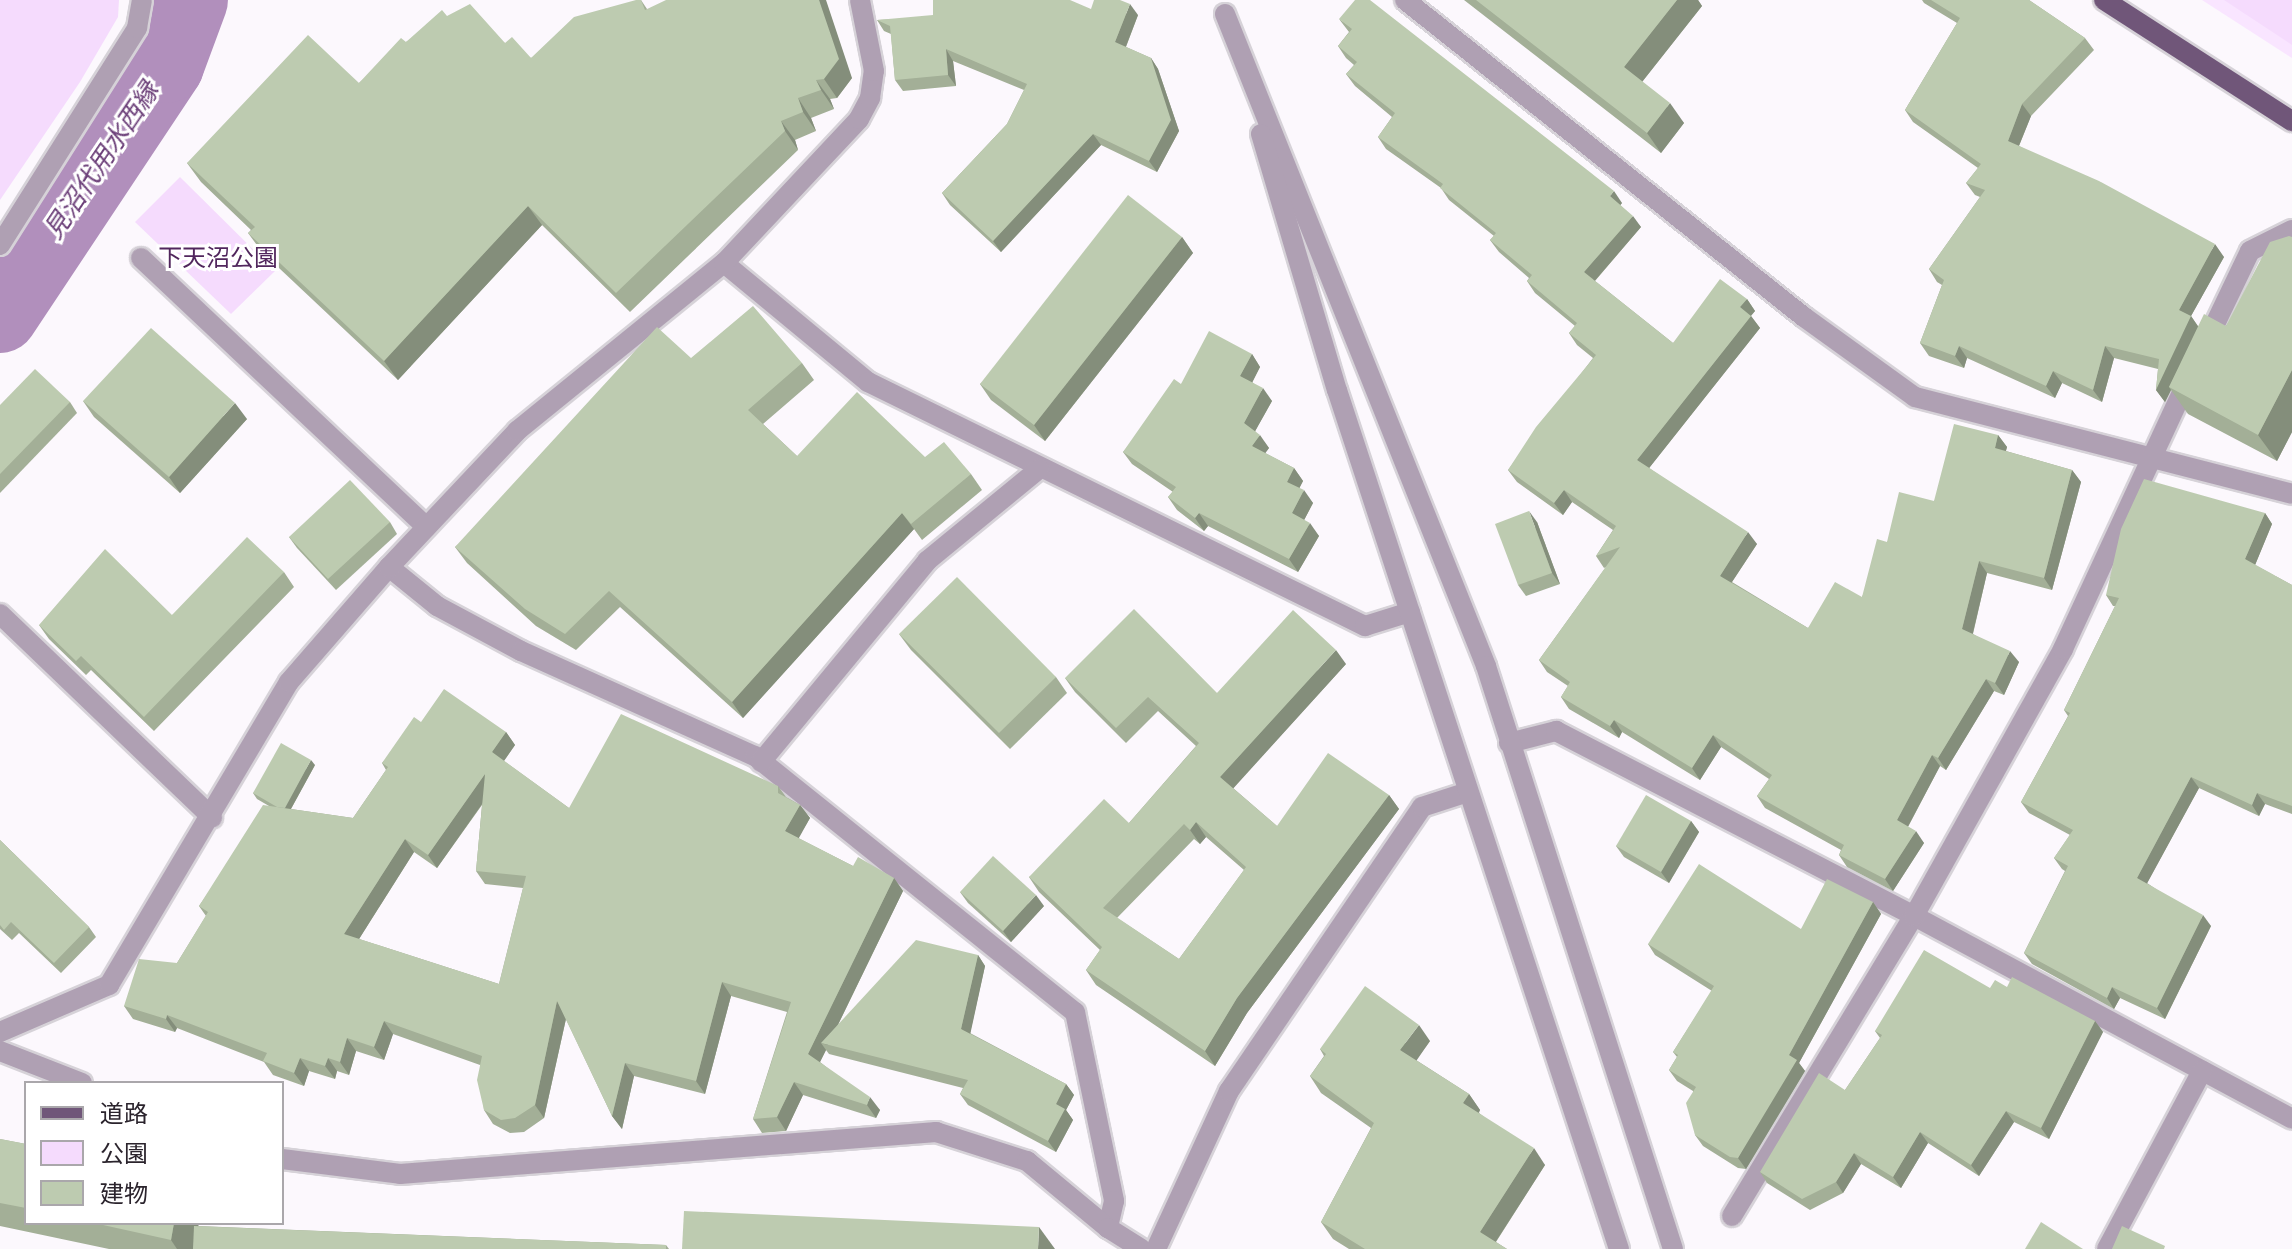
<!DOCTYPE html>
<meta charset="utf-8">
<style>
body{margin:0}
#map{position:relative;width:2292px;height:1249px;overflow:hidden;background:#fcf8fd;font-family:"Source Sans 3","Noto Sans JP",sans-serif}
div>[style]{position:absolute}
.built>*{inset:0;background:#f9e5ff}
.green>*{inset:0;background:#f5dbfd}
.river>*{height:76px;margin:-38px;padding:0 38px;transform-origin:38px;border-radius:38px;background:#b18fbc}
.roads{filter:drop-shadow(2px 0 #d6d2d8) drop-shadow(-2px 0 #d6d2d8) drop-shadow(0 2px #d6d2d8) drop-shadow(0 -2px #d6d2d8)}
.minor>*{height:20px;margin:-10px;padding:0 10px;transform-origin:10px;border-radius:10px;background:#afa0b3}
.tertiary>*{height:20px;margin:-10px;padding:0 10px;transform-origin:10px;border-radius:10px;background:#afa0b3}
.primary>*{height:20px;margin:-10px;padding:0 10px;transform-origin:10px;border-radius:10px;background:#705679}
.wall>*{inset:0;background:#a3af97}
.shaded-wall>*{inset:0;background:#848e7b}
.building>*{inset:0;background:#bdcbb0}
span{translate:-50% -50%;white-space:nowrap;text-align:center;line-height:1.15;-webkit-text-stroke:6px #fff;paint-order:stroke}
.park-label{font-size:24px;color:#51265d}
.water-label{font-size:26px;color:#6d417a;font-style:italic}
.legend{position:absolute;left:24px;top:1081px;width:260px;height:144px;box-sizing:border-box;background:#fff;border:2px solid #aaa7ab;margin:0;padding:10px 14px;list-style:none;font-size:24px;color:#2b242d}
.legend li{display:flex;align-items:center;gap:16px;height:40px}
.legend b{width:40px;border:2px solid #aaa7ab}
</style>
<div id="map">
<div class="built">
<i style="clip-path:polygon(2202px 0,2292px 0,2292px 58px)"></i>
</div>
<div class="green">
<i style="clip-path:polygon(0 0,119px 0,118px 17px,80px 82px,0 200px)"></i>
<i style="clip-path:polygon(2224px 0,2292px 0,2292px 45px)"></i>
<i style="clip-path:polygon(180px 177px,275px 271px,231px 314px,135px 222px)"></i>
</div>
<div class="river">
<i style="left:0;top:315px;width:300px;rotate:-56.4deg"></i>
<i style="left:166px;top:65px;width:69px;rotate:-69.7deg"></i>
</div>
<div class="roads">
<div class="minor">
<i style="left:1405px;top:0;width:510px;rotate:38.47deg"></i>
<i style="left:1804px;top:317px;width:137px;rotate:35.8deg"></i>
<i style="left:1915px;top:397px;width:389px;rotate:14.4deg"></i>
<i style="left:0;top:245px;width:257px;rotate:-57.7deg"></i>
<i style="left:137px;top:28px;width:28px;rotate:-80deg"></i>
<i style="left:141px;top:258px;width:392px;rotate:43.3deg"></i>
<i style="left:724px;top:263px;width:187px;rotate:39.6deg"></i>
<i style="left:868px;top:382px;width:554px;rotate:26.15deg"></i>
<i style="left:1365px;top:626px;width:47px;rotate:-17.3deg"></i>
<i style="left:2205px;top:345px;width:104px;rotate:-64.4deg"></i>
<i style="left:2250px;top:251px;width:47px;rotate:-26.6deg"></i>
<i style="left:389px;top:567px;width:62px;rotate:39.1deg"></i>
<i style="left:437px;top:606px;width:95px;rotate:28.2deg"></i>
<i style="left:521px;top:651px;width:256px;rotate:24.2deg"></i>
<i style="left:755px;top:756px;width:410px;rotate:38.7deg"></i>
<i style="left:1075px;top:1012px;width:193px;rotate:78.3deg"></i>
<i style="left:1114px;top:1201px;width:28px;rotate:103deg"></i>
<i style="left:0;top:614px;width:294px;rotate:43.8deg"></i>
<i style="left:1509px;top:743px;width:49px;rotate:-14.3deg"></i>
<i style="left:1556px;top:731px;width:403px;rotate:27.3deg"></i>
<i style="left:1914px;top:916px;width:429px;rotate:28.2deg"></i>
<i style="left:761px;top:762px;width:261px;rotate:-50.4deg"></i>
<i style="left:927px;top:561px;width:145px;rotate:-39.4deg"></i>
<i style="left:0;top:1032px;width:119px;rotate:-23.3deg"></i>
<i style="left:109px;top:985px;width:352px;rotate:-59.3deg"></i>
<i style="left:289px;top:682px;width:152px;rotate:-49deg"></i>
<i style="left:389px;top:567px;width:187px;rotate:-46.7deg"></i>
<i style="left:517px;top:431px;width:267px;rotate:-39.1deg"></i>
<i style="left:724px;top:263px;width:197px;rotate:-46.8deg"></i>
<i style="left:859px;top:119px;width:24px;rotate:-62deg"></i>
<i style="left:870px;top:98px;width:27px;rotate:-82deg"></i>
<i style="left:874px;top:71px;width:72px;rotate:-101.2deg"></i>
<i style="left:0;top:1051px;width:88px;rotate:21.3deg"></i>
<i style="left:282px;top:1159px;width:119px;rotate:7.2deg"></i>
<i style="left:400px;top:1174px;width:538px;rotate:-4.48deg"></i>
<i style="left:936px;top:1132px;width:96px;rotate:17.7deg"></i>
<i style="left:1027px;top:1161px;width:105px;rotate:39.6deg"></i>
<i style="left:1108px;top:1228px;width:39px;rotate:32deg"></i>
<i style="left:1732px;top:1216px;width:351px;rotate:-58.8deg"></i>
<i style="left:1914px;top:916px;width:306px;rotate:-60.8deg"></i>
<i style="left:2063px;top:649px;width:300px;rotate:-65.1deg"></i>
<i style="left:1156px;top:1249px;width:174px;rotate:-65.2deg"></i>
<i style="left:1229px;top:1091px;width:343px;rotate:-55.8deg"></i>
<i style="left:1422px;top:807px;width:48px;rotate:-18.1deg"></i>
<i style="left:2107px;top:1249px;width:202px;rotate:-61.9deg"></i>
</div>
<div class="tertiary">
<i style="left:1225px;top:14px;width:702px;rotate:68.18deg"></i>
<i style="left:1486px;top:666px;width:612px;rotate:72.22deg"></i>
<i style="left:1261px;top:134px;width:267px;rotate:73.5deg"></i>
<i style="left:1337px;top:390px;width:904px;rotate:71.83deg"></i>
</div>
<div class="primary">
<i style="left:2104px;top:0;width:224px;rotate:32.8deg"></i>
</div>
</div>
<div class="wall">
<i style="clip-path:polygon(641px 0,647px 9px,852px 78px,837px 98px,830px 99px,834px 109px,811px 118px,816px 131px,795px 140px,798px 150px,630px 312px,542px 225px,398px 380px,262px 252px,248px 233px,251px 230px,201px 182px,187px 163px,359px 83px,406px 42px,447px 16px,505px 43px,531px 58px)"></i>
<i style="clip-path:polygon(1464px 0,1698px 0,1702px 6px,1642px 82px,1684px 123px,1661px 153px)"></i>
<i style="clip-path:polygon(1922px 0,2029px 0,2085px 38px,2094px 50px,2031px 116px,2019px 146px,2224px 257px,2191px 316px,2198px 326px,2226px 326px,2292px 237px,2292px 432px,2277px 461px,2188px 414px,2171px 390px,2165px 402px,2156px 390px,2158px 369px,2114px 358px,2102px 402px,2062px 383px,2055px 398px,1967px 358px,1964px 368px,1929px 356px,1920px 343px,1942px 285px,1937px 282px,1929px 269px,1980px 197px,1975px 195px,1966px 183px,1978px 168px,1913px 122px,1905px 110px,1957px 23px,1924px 3px)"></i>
<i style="clip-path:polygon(1091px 9px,1138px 15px,1126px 47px,1151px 58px,1158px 69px,1179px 131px,1157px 172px,1101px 145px,1001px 252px,950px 205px,942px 193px,1007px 124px,1024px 90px,953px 61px,956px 86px,903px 91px,895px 80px,891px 34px,884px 31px,877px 20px)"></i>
<i style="clip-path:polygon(1339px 19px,1622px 203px,1620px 205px,1641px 227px,1595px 281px,1673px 343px,1747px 299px,1755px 311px,1751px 316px,1760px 328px,1649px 468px,1757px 544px,1732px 582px,1808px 628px,1862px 597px,1887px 542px,1934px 501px,1998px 435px,2007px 447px,2006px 451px,2072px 470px,2081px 482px,2052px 590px,1987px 573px,1973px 634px,2019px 662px,2004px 695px,1994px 691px,1946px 770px,1940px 766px,1908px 827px,1924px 843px,1893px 891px,1847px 867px,1839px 855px,1841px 850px,1765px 808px,1757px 796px,1769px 779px,1721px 747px,1700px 780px,1622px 732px,1619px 738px,1569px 709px,1561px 697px,1568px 686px,1547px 672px,1539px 660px,1606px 567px,1604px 568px,1596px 556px,1613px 530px,1572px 502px,1563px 515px,1517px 482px,1508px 470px,1593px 358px,1577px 345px,1569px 333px,1575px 326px,1535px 293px,1527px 281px,1529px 278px,1499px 252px,1490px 240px,1494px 236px,1449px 200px,1441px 188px,1386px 149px,1378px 137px,1392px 117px,1355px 86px,1346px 74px,1354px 65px,1346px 58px,1338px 46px,1349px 32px)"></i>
<i style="clip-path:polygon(1182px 237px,1193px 253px,1045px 441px,991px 400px,980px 384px)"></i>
<i style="clip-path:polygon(1252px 354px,1260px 367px,1252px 382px,1272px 401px,1255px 431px,1269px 448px,1265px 453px,1294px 468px,1303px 481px,1299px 488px,1313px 503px,1304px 520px,1319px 536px,1298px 572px,1208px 526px,1204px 531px,1177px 510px,1168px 497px,1173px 492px,1132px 464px,1123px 452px,1181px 384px)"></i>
<i style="clip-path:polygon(691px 358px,802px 363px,814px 380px,763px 424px,797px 456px,925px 457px,971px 474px,982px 490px,922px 540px,914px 529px,743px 718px,620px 607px,576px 650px,536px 626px,467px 563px,455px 547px)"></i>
<i style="clip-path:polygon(83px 401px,247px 419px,180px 493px,94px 417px)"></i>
<i style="clip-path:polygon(70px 402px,77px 413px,0 493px,0 405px)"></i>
<i style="clip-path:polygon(2265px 513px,2272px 524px,2255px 565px,2292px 585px,2292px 814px,2265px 804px,2259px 816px,2199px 788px,2147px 883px,2211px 926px,2165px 1019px,2120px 998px,2114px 1009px,2032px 964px,2024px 953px,2065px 871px,2062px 869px,2054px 858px,2070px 835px,2029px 813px,2021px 802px,2068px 716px,2064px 710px,2115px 606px,2113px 606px,2106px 595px)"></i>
<i style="clip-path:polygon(390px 522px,397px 534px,336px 590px,297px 548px,289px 537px)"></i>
<i style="clip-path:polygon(1537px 522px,1560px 584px,1526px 596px,1518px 585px)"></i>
<i style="clip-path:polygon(284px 572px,294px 587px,154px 731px,91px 670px,86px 675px,49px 639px,39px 625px,172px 615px)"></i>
<i style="clip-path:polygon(899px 634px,1056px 677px,1067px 693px,1010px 749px,911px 650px)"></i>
<i style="clip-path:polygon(evenodd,1346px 664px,1233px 788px,1277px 826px,1389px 795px,1399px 809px,1247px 1013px,1215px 1066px,1096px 985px,1086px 970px,1100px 950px,1039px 892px,1029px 877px,1129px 823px,1196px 746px,1158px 711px,1126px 743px,1075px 692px,1065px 678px,1217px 693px,1346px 664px,1206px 837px,1244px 870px,1179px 959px,1117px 918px,1194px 839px,1200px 844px,1206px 837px)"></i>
<i style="clip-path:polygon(evenodd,421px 722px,506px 732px,515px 745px,504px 761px,569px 808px,778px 786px,786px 797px,800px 805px,810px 818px,798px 838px,853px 866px,894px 878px,903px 891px,838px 1025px,978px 955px,985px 966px,970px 1033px,1066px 1084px,1074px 1095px,1066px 1110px,1073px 1120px,1056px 1152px,968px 1105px,960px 1094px,963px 1088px,829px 1054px,826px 1050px,820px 1062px,880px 1110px,876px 1118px,803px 1095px,786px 1131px,762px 1133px,753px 1119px,787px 1012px,731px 996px,705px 1094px,634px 1076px,622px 1129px,612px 1116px,566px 1019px,544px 1118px,524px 1132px,510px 1133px,493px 1124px,484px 1110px,480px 1065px,393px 1034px,384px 1060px,356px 1051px,349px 1075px,337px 1071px,335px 1079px,309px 1071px,304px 1086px,273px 1075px,264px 1062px,177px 1028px,175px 1032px,133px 1019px,124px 1006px,177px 963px,206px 916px,199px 906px,269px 806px,257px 799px,253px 793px,315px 765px,291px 809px,353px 818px,386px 770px,382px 763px,421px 722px,482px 805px,476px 871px,485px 884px,523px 888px,499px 984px,359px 939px,414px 852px,437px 868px,482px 805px)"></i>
<i style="clip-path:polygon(1691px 821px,1699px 832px,1669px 883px,1624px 857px,1616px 846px)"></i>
<i style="clip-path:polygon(0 840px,89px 927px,96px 937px,61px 973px,19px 933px,12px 940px,0 929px)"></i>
<i style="clip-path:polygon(960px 892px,1044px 906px,1011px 942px,968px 903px)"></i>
<i style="clip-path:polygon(1873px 902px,1881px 914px,1799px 1063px,1805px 1071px,1746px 1169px,1738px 1168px,1703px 1146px,1695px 1135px,1693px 1091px,1677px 1081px,1669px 1070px,1677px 1057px,1673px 1052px,1712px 991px,1655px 955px,1648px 944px,1801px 929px)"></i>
<i style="clip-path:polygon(2007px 987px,2095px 1021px,2103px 1032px,2049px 1139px,2014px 1122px,1979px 1176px,1928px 1143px,1901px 1188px,1861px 1164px,1843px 1193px,1810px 1210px,1767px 1183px,1760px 1172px,1845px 1090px,1880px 1038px,1875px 1031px,1990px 988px)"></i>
<i style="clip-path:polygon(1430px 1041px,1416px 1060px,1469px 1094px,1480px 1110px,1479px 1113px,1545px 1165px,1496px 1242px,1507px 1249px,1349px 1249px,1333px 1239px,1321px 1222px,1371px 1128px,1321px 1093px,1310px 1076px,1324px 1056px,1320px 1049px)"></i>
<i style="clip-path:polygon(0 1139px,26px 1144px,26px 1223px,199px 1223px,198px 1226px,666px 1245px,669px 1249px,109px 1249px,0 1226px)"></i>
</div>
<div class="shaded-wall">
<i style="clip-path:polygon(819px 0,826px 0,852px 78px,837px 98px,824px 79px)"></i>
<i style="clip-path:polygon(1677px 0,1698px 0,1702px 6px,1638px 87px,1624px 67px)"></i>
<i style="clip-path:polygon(1130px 4px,1138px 15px,1123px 54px,1115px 42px)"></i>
<i style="clip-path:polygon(946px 49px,953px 61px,956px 86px,948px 75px)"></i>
<i style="clip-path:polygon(1151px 58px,1158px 69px,1179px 131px,1157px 172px,1149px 161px)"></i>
<i style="clip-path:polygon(816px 80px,830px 99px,834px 109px,821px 90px)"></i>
<i style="clip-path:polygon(798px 98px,811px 118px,816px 131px,803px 112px)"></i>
<i style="clip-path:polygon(1670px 103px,1684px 123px,1661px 153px,1647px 133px)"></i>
<i style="clip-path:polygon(2022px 104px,2031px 116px,2016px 153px,2008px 141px)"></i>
<i style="clip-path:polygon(781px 121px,795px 140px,798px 150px,785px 131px)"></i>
<i style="clip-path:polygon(1093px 134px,1101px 145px,1001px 252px,993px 241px)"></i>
<i style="clip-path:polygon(1614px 191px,1622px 203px,1618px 208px,1610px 196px)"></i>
<i style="clip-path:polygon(528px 206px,542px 225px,398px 380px,384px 361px)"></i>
<i style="clip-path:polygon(1633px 216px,1641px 227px,1592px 284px,1584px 272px)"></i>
<i style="clip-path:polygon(1182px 237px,1193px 253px,1045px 441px,1034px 425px)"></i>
<i style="clip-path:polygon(2215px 244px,2224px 257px,2191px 316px,2199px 328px,2169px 387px,2171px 390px,2165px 402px,2156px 390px,2179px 310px)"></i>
<i style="clip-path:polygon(1747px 299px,1755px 311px,1748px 319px,1740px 307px)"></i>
<i style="clip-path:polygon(1751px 316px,1760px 328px,1646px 472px,1637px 460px)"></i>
<i style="clip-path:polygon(1959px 346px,1967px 358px,1964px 368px,1955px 356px)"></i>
<i style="clip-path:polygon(2105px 346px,2114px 358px,2102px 402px,2093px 390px)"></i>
<i style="clip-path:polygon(1252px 354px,1260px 367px,1249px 389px,1240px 376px)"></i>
<i style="clip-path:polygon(2292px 370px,2292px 432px,2277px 461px,2258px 435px)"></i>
<i style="clip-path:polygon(2053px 371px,2062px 383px,2055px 398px,2046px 386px)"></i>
<i style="clip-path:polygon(1263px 388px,1272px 401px,1253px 435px,1244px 423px)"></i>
<i style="clip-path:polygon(235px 403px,247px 419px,180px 493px,169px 477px)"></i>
<i style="clip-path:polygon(1260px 435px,1269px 448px,1261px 459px,1252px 446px)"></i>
<i style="clip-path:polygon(1998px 435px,2007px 447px,2003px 460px,1995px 448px)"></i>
<i style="clip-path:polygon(1294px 468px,1303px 481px,1296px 495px,1287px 482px)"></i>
<i style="clip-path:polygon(2072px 470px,2081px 482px,2052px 590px,2044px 578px)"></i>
<i style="clip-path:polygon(1304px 490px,1313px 503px,1301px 526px,1292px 513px)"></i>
<i style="clip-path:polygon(1564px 490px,1572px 502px,1563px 515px,1554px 503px)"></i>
<i style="clip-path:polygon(1529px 511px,1537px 522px,1560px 584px,1552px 573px)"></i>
<i style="clip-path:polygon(902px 513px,914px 529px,743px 718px,732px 702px)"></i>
<i style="clip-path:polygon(1199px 513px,1208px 526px,1204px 531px,1195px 518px)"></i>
<i style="clip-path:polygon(2265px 513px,2272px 524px,2253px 570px,2245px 559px)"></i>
<i style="clip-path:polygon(1310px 523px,1319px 536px,1298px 572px,1289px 559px)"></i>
<i style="clip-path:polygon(1748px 532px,1757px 544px,1728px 588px,1720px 576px)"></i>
<i style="clip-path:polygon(1979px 561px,1987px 573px,1971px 641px,1962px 629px)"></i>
<i style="clip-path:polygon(1336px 650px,1346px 664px,1230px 792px,1220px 777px)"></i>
<i style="clip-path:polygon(2010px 651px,2019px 662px,2004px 695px,1995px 683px)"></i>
<i style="clip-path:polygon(1986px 679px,1994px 691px,1946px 770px,1938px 758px)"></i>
<i style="clip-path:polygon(1614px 720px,1622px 732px,1619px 738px,1610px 726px)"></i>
<i style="clip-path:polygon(506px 732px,515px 745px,501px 765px,492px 752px)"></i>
<i style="clip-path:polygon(1713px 735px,1721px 747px,1700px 780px,1692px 768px)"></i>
<i style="clip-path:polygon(1932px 755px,1940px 766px,1905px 832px,1897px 820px)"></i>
<i style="clip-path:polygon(311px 760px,315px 765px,287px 816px,283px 810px)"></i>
<i style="clip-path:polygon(485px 774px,494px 787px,437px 868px,428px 855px)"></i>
<i style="clip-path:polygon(2191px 777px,2199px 788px,2144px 889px,2137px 878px)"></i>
<i style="clip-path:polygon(2257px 793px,2265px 804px,2259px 816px,2252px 805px)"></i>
<i style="clip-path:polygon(1389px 795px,1399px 809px,1247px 1013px,1215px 1066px,1205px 1051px,1237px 998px)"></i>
<i style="clip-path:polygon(800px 805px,810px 818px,795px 845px,785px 831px)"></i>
<i style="clip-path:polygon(1691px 821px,1699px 832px,1669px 883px,1661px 872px)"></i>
<i style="clip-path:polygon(1196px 822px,1206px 837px,1200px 844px,1190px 830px)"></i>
<i style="clip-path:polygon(1916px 831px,1924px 843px,1893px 891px,1885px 879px)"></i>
<i style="clip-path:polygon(405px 839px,414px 852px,354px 947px,344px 934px)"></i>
<i style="clip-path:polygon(894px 878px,903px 891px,828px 1045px,821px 1043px,826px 1050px,817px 1068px,808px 1054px)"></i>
<i style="clip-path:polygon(1036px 895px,1044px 906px,1011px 942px,1003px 931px)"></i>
<i style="clip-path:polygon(1873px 902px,1881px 914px,1799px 1063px,1805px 1071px,1746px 1169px,1738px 1158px,1789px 1055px)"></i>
<i style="clip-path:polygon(2203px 915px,2211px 926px,2165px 1019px,2157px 1008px)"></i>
<i style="clip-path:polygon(978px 955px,985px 966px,969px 1040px,961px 1029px)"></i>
<i style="clip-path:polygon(722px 982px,731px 996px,705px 1094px,696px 1081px)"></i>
<i style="clip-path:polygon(2112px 987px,2120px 998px,2114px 1009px,2107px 998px)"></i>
<i style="clip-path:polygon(557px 1001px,567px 1014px,544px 1118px,535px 1105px)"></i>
<i style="clip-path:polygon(167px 1015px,177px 1028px,175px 1032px,166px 1019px)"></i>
<i style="clip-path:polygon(384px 1021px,393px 1034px,384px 1060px,374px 1047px)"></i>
<i style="clip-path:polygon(2095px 1021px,2103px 1032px,2049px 1139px,2041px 1128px)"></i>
<i style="clip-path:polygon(1419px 1025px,1430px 1041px,1412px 1067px,1400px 1050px)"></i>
<i style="clip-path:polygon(347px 1038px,356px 1051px,349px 1075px,340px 1062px)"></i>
<i style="clip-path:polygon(300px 1058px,309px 1071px,304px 1086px,294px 1073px)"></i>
<i style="clip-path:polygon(328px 1058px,337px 1071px,335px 1079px,325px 1066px)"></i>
<i style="clip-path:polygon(625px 1063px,634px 1076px,622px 1129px,612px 1116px)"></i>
<i style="clip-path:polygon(794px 1082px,803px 1095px,786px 1131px,777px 1117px)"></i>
<i style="clip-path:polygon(1066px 1084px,1074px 1095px,1066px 1110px,1073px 1120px,1056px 1152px,1048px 1141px,1056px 1104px)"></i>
<i style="clip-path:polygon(1469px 1094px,1480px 1110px,1474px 1120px,1463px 1103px)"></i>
<i style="clip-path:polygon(870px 1097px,880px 1110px,876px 1118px,867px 1105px)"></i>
<i style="clip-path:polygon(2006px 1111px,2014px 1122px,1979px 1176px,1971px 1165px)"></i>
<i style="clip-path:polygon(1920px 1132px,1928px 1143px,1901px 1188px,1893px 1177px)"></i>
<i style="clip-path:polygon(1534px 1148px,1545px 1165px,1491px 1249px,1480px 1232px)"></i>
<i style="clip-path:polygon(1854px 1153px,1861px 1164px,1843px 1193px,1836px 1182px)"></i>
<i style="clip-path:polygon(174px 1223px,199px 1223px,193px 1249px,177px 1249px,171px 1240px)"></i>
<i style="clip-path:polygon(1039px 1227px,1055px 1249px,1038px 1249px)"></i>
</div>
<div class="building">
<i style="clip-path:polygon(636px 0,641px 0,645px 10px,666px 0,819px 0,839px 59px,824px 79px,816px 80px,821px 90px,798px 98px,803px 112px,781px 121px,785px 131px,616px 293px,528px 206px,384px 361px,248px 233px,255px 227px,187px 163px,308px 35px,359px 83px,401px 38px,406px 42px,442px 10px,447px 16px,470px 4px,505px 43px,512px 37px,531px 58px,574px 17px)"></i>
<i style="clip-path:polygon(933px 0,1070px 0,1091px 9px,1094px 0,1120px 0,1130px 4px,1115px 42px,1151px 58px,1171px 120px,1149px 161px,1093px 134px,993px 241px,942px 193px,1007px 124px,1027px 84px,946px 49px,948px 75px,895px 80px,890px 26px,877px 20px,933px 15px)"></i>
<i style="clip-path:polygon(1355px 0,1370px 0,1614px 191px,1610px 196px,1633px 216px,1584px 272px,1673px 343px,1720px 279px,1747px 299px,1740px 307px,1751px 316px,1637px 460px,1748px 532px,1720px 576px,1808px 628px,1835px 582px,1862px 597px,1877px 539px,1887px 542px,1899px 492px,1934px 501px,1954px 424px,1998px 435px,1995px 448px,2072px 470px,2044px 578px,1979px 561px,1962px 629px,2010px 651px,1995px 683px,1986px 679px,1938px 758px,1932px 755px,1897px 820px,1916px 831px,1885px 879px,1839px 855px,1844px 845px,1757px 796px,1772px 775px,1713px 735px,1692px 768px,1614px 720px,1610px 726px,1561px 697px,1570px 682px,1539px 660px,1620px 547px,1596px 556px,1616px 526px,1564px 490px,1554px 503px,1508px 470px,1536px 427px,1596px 355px,1569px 333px,1577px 323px,1527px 281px,1532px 275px,1490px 240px,1496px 233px,1440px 188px,1443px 184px,1378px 137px,1395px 113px,1346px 74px,1357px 62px,1338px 46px,1352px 29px,1339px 19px)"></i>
<i style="clip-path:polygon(1476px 0,1677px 0,1624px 67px,1670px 103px,1647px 133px)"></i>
<i style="clip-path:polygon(1931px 0,2029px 0,2085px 38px,2022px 104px,2008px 141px,2099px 181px,2215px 244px,2179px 310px,2191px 316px,2156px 390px,2159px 359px,2105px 346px,2093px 390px,2053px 371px,2046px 386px,1959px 346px,1955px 356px,1920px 343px,1944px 280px,1929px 269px,1985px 190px,1966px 183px,1981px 164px,1905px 110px,1960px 18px)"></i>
<i style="clip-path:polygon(1128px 195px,1182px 237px,1034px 425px,980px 384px)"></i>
<i style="clip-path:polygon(2289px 236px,2292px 237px,2292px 370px,2258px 435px,2169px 387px,2204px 314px,2226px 326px,2270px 242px)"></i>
<i style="clip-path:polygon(753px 306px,802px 363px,748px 410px,797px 456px,857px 392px,925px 457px,944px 442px,971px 474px,911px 524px,902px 513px,732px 702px,609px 591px,565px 634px,525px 609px,455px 547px,657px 327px,691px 358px)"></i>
<i style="clip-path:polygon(151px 328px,235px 403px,169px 477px,83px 401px)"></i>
<i style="clip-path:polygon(1209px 331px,1252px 354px,1240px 376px,1263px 388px,1244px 423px,1260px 435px,1252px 446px,1294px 468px,1287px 482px,1304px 490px,1292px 513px,1310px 523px,1289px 559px,1199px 513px,1195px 518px,1168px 497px,1176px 487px,1123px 452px,1174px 379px,1181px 384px)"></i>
<i style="clip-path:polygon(35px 369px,70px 402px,0 474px,0 405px)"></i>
<i style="clip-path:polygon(2144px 479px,2265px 513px,2245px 559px,2292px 585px,2292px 806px,2257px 793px,2252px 805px,2191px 777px,2137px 878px,2203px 915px,2157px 1008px,2112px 987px,2107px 998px,2024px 953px,2068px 866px,2054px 858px,2073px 830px,2021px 802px,2070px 713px,2064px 710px,2119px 598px,2106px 595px,2121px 529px)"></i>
<i style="clip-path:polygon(350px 480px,390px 522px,328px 579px,289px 537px)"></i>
<i style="clip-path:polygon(1529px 511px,1552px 573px,1518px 585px,1495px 524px)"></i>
<i style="clip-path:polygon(247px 537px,284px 572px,144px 717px,81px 656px,76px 661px,39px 625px,105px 549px,172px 615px)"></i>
<i style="clip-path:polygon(957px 577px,1056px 677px,999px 733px,899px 634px)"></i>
<i style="clip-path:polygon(evenodd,1134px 609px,1217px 693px,1293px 610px,1336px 650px,1220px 777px,1277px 826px,1328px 753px,1389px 795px,1237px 998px,1205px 1051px,1086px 970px,1102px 947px,1029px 877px,1104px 799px,1129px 823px,1199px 743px,1148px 697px,1116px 728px,1065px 678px,1134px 609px,1196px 822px,1246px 867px,1179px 959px,1103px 908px,1184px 824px,1190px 830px,1196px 822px)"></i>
<i style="clip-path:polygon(evenodd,444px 689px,506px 732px,492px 752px,569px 808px,621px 714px,778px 786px,778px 793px,800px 805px,785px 831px,853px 866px,858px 857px,894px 878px,808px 1054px,870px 1097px,867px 1105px,794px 1082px,777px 1117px,753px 1119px,791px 1002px,722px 982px,696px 1081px,625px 1063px,612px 1116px,557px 1001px,535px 1105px,515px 1118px,501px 1120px,484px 1110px,477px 1080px,482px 1056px,384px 1021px,374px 1047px,347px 1038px,340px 1062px,328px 1058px,325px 1066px,300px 1058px,294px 1073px,263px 1061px,267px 1053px,167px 1015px,166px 1019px,124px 1006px,139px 959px,177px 963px,208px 912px,199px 906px,263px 805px,353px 818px,388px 767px,382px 763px,414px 717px,421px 722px,444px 689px,485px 774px,476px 871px,526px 876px,499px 984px,344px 934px,405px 839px,428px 855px,485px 774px)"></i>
<i style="clip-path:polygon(281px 743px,311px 760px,285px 808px,277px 807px,253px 793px)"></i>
<i style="clip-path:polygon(1646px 795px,1691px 821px,1661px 872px,1616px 846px)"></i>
<i style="clip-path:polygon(0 840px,89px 927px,54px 963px,11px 922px,4px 930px,0 925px)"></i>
<i style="clip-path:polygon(993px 856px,1036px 895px,1003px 931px,960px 892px)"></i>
<i style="clip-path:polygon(1699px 864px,1801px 929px,1827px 879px,1873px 902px,1789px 1055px,1797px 1060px,1738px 1158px,1730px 1157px,1695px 1135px,1686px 1103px,1696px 1087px,1669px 1070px,1678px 1055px,1673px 1052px,1714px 986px,1648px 944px)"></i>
<i style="clip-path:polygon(916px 940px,978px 955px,961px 1029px,1066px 1084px,1056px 1104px,1065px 1109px,1048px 1141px,960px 1094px,968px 1080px,821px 1043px)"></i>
<i style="clip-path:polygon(1924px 950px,1990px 988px,1995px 980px,2007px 987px,2012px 977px,2095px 1021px,2041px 1128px,2006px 1111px,1971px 1165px,1920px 1132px,1893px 1177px,1854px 1153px,1836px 1182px,1802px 1199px,1760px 1172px,1819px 1073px,1845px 1090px,1882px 1035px,1875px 1031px)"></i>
<i style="clip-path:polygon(1365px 986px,1419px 1025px,1400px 1050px,1469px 1094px,1463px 1103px,1534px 1148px,1480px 1232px,1507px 1249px,1365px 1249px,1321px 1222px,1374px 1123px,1310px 1076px,1326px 1054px,1320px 1049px)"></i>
<i style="clip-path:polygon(0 1139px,26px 1144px,26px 1208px,0 1203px)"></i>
<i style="clip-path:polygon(684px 1211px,1039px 1227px,1038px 1249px,682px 1249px)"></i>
<i style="clip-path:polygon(2041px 1222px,2083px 1249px,2025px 1249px)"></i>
<i style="clip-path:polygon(94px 1223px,174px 1223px,171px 1240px)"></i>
<i style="clip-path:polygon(194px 1226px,666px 1245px,666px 1249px,193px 1249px)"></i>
<i style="clip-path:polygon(2122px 1226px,2165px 1246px,2164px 1249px,2112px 1249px)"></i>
</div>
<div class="park-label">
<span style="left:218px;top:259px">下天沼公園</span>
</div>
<div class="water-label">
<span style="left:102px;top:161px;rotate:-56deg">見沼代用水西縁</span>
</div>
<ul class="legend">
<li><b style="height:10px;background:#705679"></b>道路</li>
<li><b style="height:22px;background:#f5dbfd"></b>公園</li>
<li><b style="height:22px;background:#bdcbb0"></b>建物</li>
</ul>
</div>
